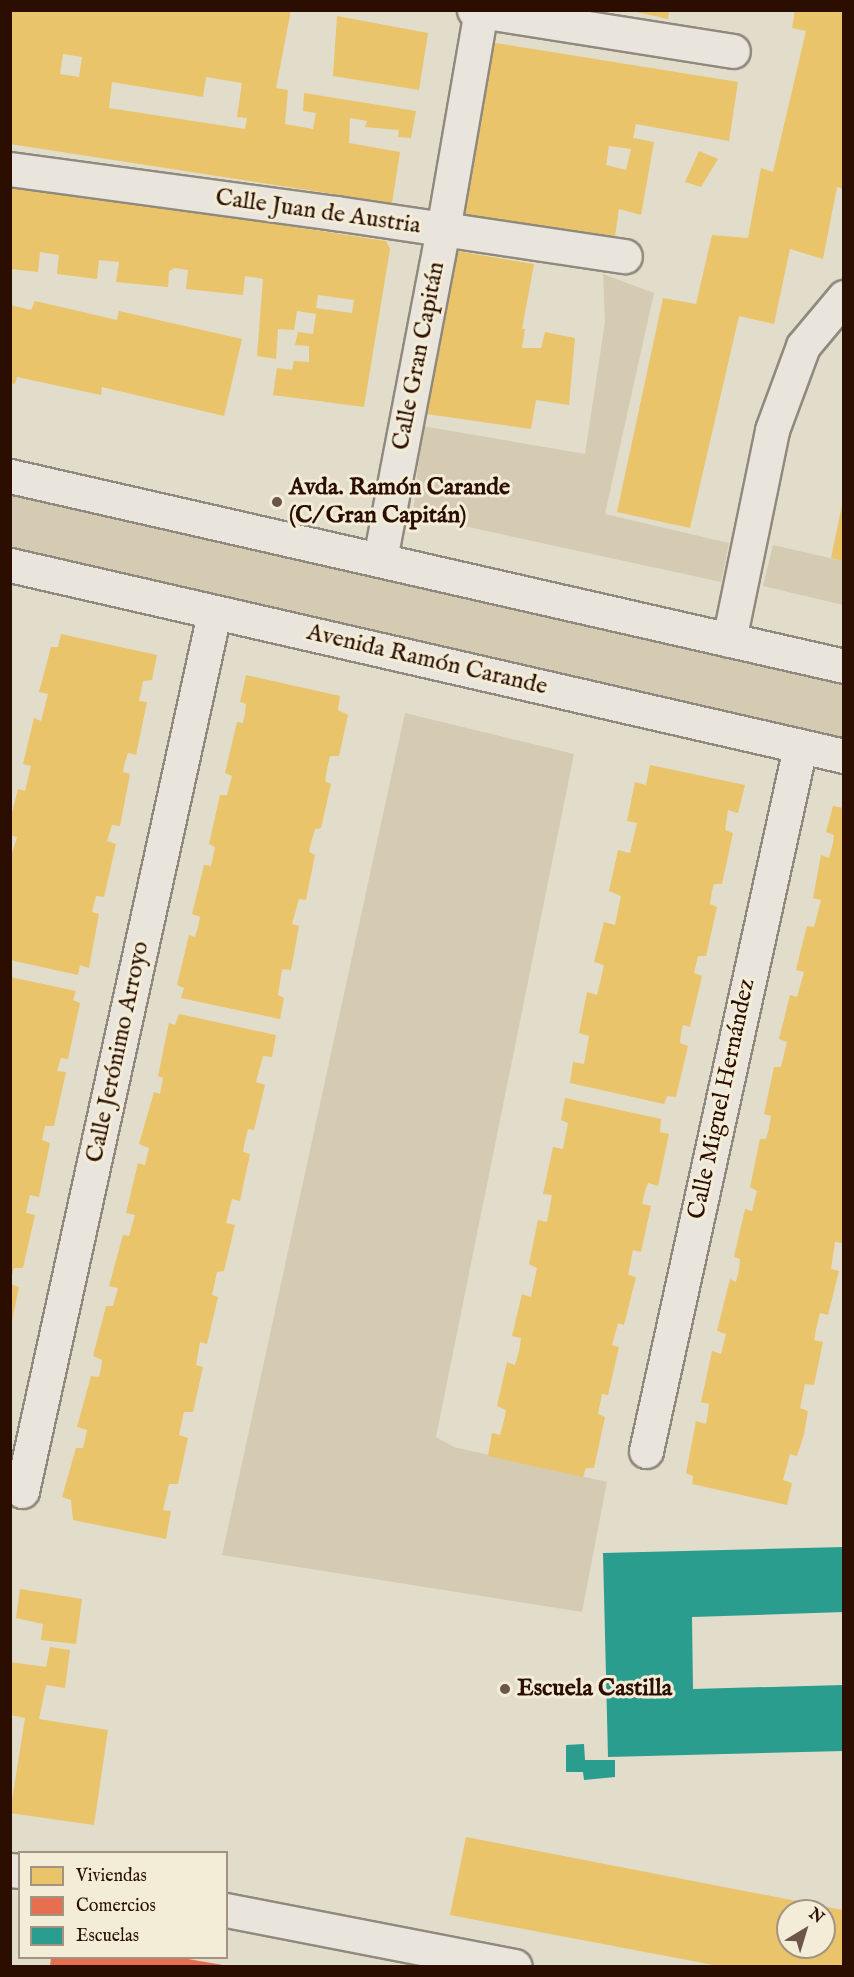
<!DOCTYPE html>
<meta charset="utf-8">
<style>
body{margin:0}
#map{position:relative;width:854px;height:1977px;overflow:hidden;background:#e2dcca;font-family:"IM FELL English",serif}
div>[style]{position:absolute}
.green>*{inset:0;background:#d5cbb2}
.homes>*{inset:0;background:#e9c46a}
.shops>*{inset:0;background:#e76f51}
.schools>*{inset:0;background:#2a9d8f}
.roads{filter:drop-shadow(2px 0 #90897d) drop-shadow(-2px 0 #90897d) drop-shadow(0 2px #90897d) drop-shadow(0 -2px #90897d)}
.minor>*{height:33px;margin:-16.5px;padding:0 16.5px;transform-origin:16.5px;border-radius:16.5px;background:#e9e5dc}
.dots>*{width:16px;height:16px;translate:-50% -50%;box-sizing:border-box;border:3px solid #f3ecd6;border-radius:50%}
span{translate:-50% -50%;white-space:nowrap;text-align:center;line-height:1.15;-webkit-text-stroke:6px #f3ecd6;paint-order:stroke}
.street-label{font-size:24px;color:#2b0e00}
.poi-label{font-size:24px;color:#2b0e00;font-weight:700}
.left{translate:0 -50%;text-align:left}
.frame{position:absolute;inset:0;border:12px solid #2b0e00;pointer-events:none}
.legend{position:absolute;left:18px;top:1851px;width:210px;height:108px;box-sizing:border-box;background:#f3ecd6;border:2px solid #a39380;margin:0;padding:8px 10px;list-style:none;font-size:18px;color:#2b0e00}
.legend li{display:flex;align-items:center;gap:12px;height:30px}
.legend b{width:30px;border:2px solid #a39380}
.north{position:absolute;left:776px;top:1899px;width:60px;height:60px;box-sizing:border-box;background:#f3ecd6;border:2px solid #a39380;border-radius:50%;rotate:38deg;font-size:16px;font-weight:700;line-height:24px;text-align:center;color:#2b0e00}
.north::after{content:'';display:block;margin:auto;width:21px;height:27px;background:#6b5647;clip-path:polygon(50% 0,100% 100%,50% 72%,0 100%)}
</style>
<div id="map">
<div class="green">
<i style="clip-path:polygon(603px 274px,654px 293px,605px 514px,729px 543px,721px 582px,413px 515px,422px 426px,585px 454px,605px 322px)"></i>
<i style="clip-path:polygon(10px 476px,843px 668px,843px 755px,11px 566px)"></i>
<i style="clip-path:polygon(773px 545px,843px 561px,843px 605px,763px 586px)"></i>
<i style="clip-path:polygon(405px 713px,574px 754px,436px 1437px,454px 1447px,607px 1482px,582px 1612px,222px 1555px)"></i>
</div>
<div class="homes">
<i style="clip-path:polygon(evenodd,10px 10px,291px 10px,276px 88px,288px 90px,285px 124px,313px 129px,316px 113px,303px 111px,304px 93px,416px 111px,411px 138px,398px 137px,399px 130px,365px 127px,367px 121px,350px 118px,349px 143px,400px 152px,392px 203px,10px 144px,10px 10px,63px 54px,82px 57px,79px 77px,60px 74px,63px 54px,10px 10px,206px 77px,242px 83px,237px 117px,247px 118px,245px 129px,109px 108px,112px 82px,203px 97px,206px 77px)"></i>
<i style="clip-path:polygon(628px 10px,669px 10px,668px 19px)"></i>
<i style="clip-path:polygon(795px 10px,843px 10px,843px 189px,837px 187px,823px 259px,790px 249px,774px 324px,739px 316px,690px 528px,617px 512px,663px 298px,696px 304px,712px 235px,748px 238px,761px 168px,773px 172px,806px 31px,792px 28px)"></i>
<i style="clip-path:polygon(337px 16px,428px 33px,419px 90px,333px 76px)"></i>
<i style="clip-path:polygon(evenodd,496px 43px,738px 82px,729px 141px,636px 124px,633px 138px,654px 142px,641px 215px,619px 209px,615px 236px,466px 215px,460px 207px,488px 49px,496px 43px,609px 146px,631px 149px,626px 170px,606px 165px,609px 146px)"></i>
<i style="clip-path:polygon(699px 151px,718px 159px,701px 187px,685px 182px)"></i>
<i style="clip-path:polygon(evenodd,10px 183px,386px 241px,390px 249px,364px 407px,273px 395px,277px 368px,292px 370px,294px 361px,309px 362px,309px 346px,295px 345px,298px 332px,313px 334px,316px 314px,297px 311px,294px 330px,278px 329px,276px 359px,257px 356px,263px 279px,245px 276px,243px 295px,186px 289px,188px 270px,175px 268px,169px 271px,168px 287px,116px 282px,119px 262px,99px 260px,97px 279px,57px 274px,59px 255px,40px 252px,38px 272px,10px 269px,10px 183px,318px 295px,354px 300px,352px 313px,316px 308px,318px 295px)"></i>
<i style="clip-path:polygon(456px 251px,534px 264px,522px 329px,525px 329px,522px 348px,541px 348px,545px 332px,575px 338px,569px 405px,536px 400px,531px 429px,427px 414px)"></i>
<i style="clip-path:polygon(35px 301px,117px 320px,119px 311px,242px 339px,224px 416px,102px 387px,101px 395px,17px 377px,15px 384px,10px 383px,10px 305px,31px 310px)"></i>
<i style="clip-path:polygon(843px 500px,843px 561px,831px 558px)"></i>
<i style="clip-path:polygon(61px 634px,157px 655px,152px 680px,143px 681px,139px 701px,147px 702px,136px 755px,128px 753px,125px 762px,123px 772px,130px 774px,120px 826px,112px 825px,107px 841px,116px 844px,104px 897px,96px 896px,92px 912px,99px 914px,89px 968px,80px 965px,78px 975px,10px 960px,10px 860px,17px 837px,10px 835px,10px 821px,18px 789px,25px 791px,31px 766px,23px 764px,34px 718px,41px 721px,48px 694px,39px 692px,51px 647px,58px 647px)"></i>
<i style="clip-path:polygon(246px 675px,340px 696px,338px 710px,348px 715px,339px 756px,330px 756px,327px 769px,325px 781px,331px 784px,321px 828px,315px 829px,311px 843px,309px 852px,315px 855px,306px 900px,299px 899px,292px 924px,299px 926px,291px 970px,282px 969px,278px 995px,284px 998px,280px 1019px,181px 998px,184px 988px,177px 985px,189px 935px,195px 937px,198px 927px,200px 917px,192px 914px,204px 865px,211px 866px,215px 847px,209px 844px,220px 795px,227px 795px,232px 776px,225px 773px,237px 722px,243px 723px,245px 713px,246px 704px,240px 702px)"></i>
<i style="clip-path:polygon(650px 765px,745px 785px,738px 813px,728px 810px,725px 830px,733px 833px,722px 884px,714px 884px,712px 891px,710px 904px,717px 907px,706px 956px,698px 956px,694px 973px,702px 976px,690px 1027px,683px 1025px,681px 1033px,680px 1043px,688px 1046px,676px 1097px,667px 1096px,664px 1104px,570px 1083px,573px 1062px,584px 1064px,589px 1036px,579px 1033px,587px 992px,597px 995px,601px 979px,604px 965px,594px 962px,604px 922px,615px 925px,621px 896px,609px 891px,618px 850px,630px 853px,637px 823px,627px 821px,635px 782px,646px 785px)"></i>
<i style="clip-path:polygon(833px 806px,843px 808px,843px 1243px,835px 1242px,831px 1269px,839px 1271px,828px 1315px,820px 1313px,817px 1325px,814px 1340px,823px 1342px,814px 1385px,805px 1384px,800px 1408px,808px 1411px,804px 1434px,797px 1456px,790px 1454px,783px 1480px,792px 1483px,787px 1505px,692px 1484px,693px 1476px,686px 1473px,696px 1421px,706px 1424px,708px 1413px,709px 1404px,701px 1402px,712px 1351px,721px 1354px,726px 1334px,717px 1331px,730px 1279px,736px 1282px,739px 1270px,740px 1259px,734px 1257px,745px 1209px,752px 1211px,757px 1191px,750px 1187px,760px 1139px,766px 1139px,769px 1128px,771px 1116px,764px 1114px,774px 1067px,781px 1067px,787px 1042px,779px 1039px,790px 995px,797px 997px,804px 972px,796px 970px,801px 949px,807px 926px,814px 927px,821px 900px,813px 898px,821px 855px,829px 858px,833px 843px,834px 835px,826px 832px)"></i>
<i style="clip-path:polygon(10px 977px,76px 991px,73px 1000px,80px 1003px,68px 1059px,61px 1058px,57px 1071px,66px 1072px,54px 1126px,45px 1126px,42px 1140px,50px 1143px,39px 1197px,30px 1195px,28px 1203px,26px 1213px,35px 1215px,23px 1268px,14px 1268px,11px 1279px)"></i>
<i style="clip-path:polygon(179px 1014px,276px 1035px,272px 1057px,263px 1056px,256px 1082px,265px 1085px,254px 1130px,248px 1129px,245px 1141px,243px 1152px,250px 1154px,240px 1201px,232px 1199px,226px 1223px,235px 1225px,224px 1271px,217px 1272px,212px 1295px,218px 1297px,207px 1344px,200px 1342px,196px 1365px,203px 1367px,193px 1412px,184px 1412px,179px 1435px,188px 1438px,178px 1484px,169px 1484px,163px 1510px,171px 1511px,166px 1539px,73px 1520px,71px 1500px,62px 1497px,76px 1448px,83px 1448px,85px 1440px,87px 1430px,77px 1427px,91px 1376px,99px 1377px,101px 1368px,102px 1360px,93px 1356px,106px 1306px,113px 1306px,118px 1288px,109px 1286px,123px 1235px,129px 1236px,135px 1215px,126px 1213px,138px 1163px,145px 1165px,149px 1148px,139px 1144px,154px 1092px,160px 1094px,163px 1078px,158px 1076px,169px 1023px,175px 1025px)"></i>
<i style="clip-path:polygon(565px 1098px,661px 1119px,660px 1132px,669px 1134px,658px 1186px,648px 1183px,645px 1191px,642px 1204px,651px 1206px,641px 1252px,633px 1250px,628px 1275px,636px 1277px,624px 1325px,618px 1323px,612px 1345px,619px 1347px,608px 1395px,602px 1394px,598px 1414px,605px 1417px,594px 1468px,586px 1468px,583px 1477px,488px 1456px,492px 1433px,500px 1435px,504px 1420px,506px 1410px,497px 1406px,507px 1362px,515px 1365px,519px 1351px,521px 1338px,512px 1336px,522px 1294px,531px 1297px,537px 1268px,529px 1264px,538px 1220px,547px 1222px,552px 1195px,543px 1194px,553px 1147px,563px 1149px,568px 1123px,561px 1120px)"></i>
<i style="clip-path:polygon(10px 1284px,19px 1287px,12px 1321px,10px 1321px)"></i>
<i style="clip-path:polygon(20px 1589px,82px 1599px,76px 1644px,41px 1640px,43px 1624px,16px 1618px)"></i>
<i style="clip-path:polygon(50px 1647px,70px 1650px,65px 1688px,46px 1685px,39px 1719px,108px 1730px,94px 1825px,10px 1813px,25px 1718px,10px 1715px,10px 1662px,46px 1667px)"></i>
<i style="clip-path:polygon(evenodd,466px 1837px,843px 1910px,843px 1966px,719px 1966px,450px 1915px,466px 1837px,788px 1911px,824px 1911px,824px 1947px,788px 1947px,788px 1911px)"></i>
</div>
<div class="shops">
<i style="clip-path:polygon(51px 1958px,182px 1958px,223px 1965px,50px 1966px)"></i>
</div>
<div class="schools">
<i style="clip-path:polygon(844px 1547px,844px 1612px,692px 1617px,693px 1689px,844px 1685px,844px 1751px,608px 1757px,603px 1553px)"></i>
<i style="clip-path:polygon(584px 1744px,585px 1760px,615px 1760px,615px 1777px,584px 1780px,583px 1772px,566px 1772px,566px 1745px)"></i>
</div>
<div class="roads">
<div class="minor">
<i style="left:474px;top:10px;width:262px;rotate:9deg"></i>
<i style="left:10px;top:169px;width:329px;rotate:7.7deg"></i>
<i style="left:336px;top:213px;width:292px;rotate:8.5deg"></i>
<i style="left:10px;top:476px;width:855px;rotate:12.83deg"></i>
<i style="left:380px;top:559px;width:335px;rotate:-79.2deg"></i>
<i style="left:443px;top:230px;width:223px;rotate:-80.2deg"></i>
<i style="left:10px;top:565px;width:856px;rotate:12.9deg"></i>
<i style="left:729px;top:640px;width:214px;rotate:-78.4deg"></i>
<i style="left:772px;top:430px;width:90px;rotate:-69.7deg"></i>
<i style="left:803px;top:346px;width:64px;rotate:-50.1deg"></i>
<i style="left:646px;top:1451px;width:721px;rotate:-77.66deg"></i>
<i style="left:22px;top:1491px;width:899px;rotate:-77.66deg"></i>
<i style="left:10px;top:1870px;width:10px;rotate:6deg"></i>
<i style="left:226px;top:1910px;width:294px;rotate:11deg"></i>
</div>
</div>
<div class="dots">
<i style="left:277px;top:502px;background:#6b5647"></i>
<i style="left:505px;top:1689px;background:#6b5647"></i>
</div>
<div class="street-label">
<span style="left:318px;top:212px;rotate:8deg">Calle Juan de Austria</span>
<span style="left:419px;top:356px;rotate:-79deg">Calle Gran Capitán</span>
<span style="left:427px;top:660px;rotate:13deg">Avenida Ramón Carande</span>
<span style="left:118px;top:1052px;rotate:-78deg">Calle Jerónimo Arroyo</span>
<span style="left:722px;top:1099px;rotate:-78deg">Calle Miguel Hernández</span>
</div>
<div class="poi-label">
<span class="left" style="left:289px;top:502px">Avda. Ramón Carande<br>(C/ Gran Capitán)</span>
<span class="left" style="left:517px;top:1689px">Escuela Castilla</span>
</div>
<div class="frame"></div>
<ul class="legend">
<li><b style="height:16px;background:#e9c46a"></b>Viviendas</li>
<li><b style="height:16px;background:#e76f51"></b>Comercios</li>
<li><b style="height:16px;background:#2a9d8f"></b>Escuelas</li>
</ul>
<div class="north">N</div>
</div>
